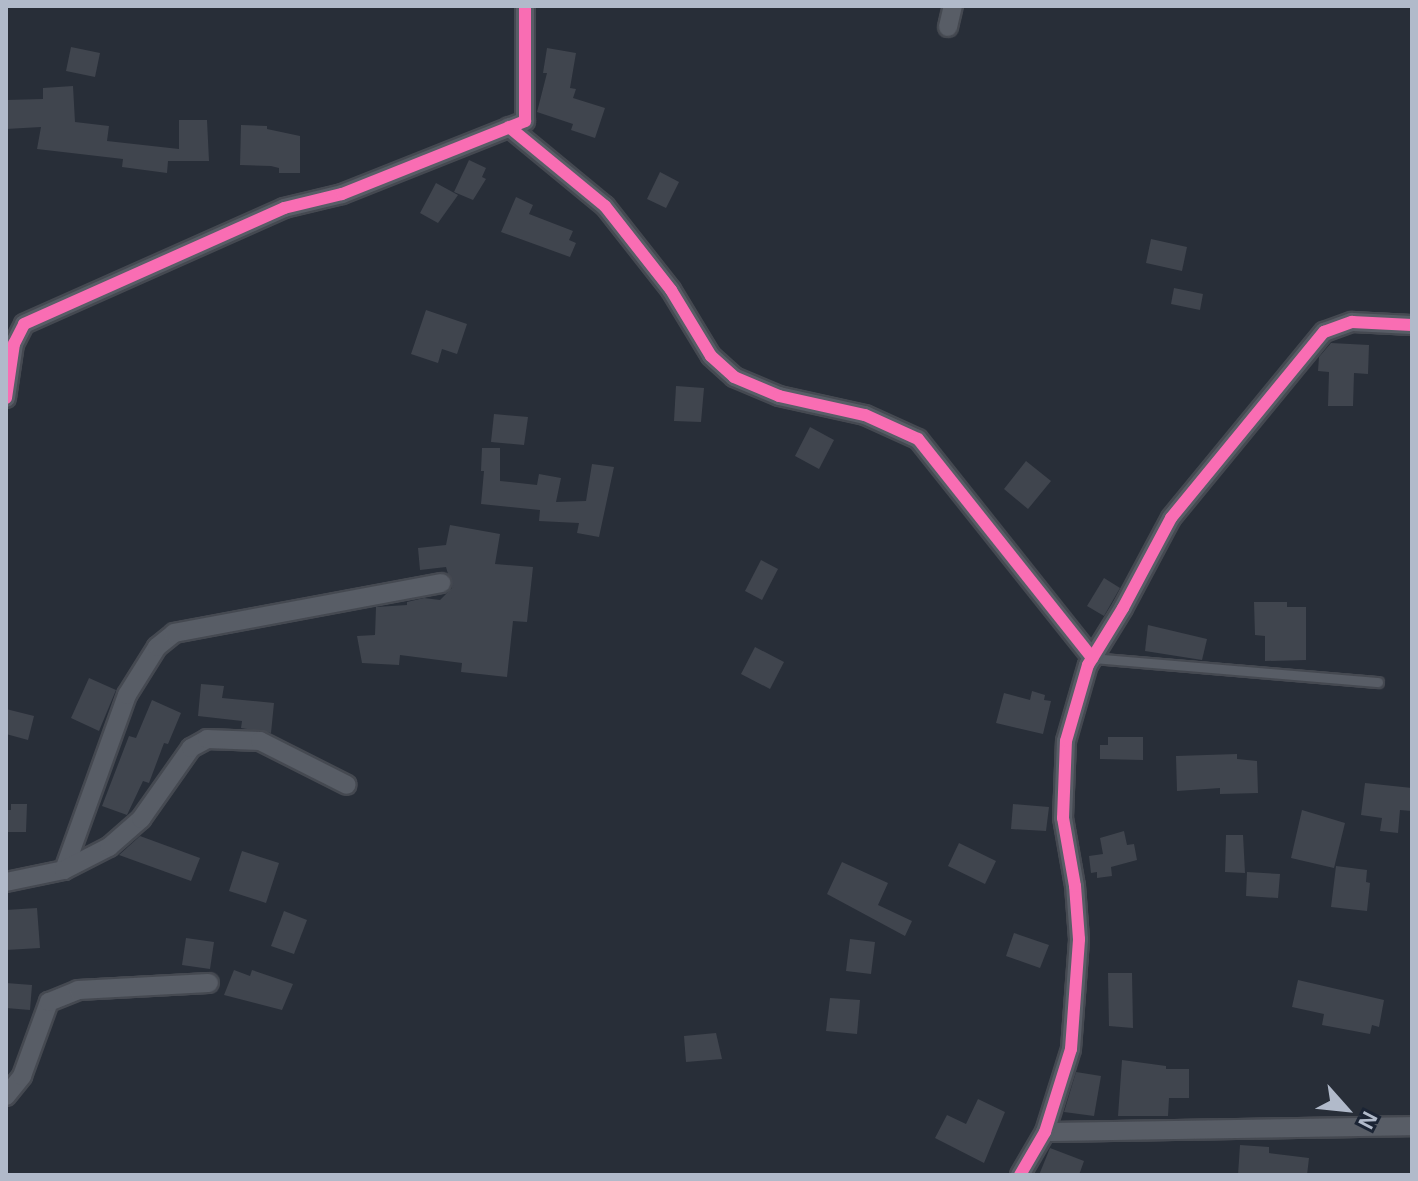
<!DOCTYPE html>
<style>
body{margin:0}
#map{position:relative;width:1418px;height:1181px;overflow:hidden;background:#282e38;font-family:Arial,sans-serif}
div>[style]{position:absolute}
.building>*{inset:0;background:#40454e}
.roads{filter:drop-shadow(2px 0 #454951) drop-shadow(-2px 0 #454951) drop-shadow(0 2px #454951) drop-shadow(0 -2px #454951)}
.lane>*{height:9px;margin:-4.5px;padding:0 4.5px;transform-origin:4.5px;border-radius:4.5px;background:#585d66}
.street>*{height:18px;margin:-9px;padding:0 9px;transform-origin:9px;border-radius:9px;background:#585d66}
.cycleway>*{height:12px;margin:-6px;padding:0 6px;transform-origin:6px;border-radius:6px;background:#f96db3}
span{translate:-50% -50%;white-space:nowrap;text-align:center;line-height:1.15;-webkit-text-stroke:8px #1b2434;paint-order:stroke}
.frame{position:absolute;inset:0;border:8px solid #b1baca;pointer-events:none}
.north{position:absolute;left:1306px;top:1069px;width:80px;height:80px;-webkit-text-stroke:6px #1b2434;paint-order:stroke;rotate:117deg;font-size:22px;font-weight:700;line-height:32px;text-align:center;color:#b1baca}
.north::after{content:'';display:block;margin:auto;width:28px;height:36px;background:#b1baca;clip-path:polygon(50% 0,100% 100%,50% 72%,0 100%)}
</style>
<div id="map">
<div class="building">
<i style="clip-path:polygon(71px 47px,100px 53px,95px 77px,66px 71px)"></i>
<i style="clip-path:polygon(547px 48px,576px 53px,570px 88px,576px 89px,573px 98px,605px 108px,595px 138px,571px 130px,573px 124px,537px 112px,547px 73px,543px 73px)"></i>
<i style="clip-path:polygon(73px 86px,75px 122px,109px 126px,107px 141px,179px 149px,179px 120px,207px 120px,209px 161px,168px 161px,167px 173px,122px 167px,123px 159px,37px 149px,41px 127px,6px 129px,6px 100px,43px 99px,43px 88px)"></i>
<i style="clip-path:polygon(241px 125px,267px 126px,267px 129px,300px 136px,300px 173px,279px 173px,279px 168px,271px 166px,240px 165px)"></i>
<i style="clip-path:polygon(469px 160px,486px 168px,482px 177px,486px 179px,473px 200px,454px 192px)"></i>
<i style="clip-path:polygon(660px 172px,679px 182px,666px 208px,647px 199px)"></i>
<i style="clip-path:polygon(436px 183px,458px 195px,438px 223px,420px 213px)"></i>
<i style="clip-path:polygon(516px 197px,533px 205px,529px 214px,573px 231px,569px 240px,576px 243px,570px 257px,501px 232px)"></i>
<i style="clip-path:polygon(1151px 239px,1187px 247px,1182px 271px,1146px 263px)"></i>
<i style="clip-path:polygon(1174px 288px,1203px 294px,1200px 310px,1171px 304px)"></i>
<i style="clip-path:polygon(426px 310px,467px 324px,457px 354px,442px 349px,438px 363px,411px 354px)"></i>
<i style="clip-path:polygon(1331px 343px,1369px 345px,1368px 374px,1354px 373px,1353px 406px,1328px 406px,1329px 372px,1318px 371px,1319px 357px)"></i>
<i style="clip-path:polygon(676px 386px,704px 388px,701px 422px,674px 421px)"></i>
<i style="clip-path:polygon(494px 414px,528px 417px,524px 445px,491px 442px)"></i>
<i style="clip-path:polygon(810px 427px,834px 440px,819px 469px,795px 456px)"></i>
<i style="clip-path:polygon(482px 448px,500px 448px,500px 481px,537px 485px,539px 474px,561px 478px,556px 502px,586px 501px,592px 464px,614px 467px,599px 537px,577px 533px,579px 523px,539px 521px,540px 510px,481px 504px,484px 471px,481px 471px)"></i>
<i style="clip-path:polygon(1026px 461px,1051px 481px,1028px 509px,1004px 489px)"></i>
<i style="clip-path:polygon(450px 525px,500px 534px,495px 564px,533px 567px,527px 622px,513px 621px,507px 677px,461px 672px,462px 663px,400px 655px,399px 665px,362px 663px,357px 636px,375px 635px,376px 607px,407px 605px,407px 602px,424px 598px,440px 600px,452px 588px,446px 567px,420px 570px,418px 548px,446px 545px)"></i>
<i style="clip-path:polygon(761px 560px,778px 569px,762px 600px,745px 591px)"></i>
<i style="clip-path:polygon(1104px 578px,1120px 588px,1104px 616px,1087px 606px)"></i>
<i style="clip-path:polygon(1254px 602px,1287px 602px,1287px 607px,1306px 607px,1306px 660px,1265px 661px,1265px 636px,1255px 635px)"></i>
<i style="clip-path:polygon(1148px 625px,1207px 639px,1202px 660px,1145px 651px)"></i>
<i style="clip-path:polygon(755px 647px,784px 662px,770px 689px,741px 674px)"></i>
<i style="clip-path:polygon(89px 678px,116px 690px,99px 731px,71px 718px)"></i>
<i style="clip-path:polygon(201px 684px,224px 686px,222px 698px,274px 703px,271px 733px,241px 728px,242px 721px,198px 716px)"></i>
<i style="clip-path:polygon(1032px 691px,1045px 695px,1044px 700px,1051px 701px,1043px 734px,996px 723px,1004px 693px,1030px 700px)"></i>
<i style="clip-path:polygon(152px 700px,181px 713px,168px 744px,164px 743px,149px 783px,143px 781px,127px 815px,102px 806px,129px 736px,136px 738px)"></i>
<i style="clip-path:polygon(6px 709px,34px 716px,28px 740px,6px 734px)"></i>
<i style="clip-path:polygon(1108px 737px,1143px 737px,1143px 760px,1100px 759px,1100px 745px,1108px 745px)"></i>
<i style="clip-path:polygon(1237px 754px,1237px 759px,1257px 761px,1258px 793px,1220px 794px,1220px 788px,1177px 791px,1176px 756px)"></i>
<i style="clip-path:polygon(1365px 783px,1412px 788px,1412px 811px,1400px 810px,1398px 833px,1380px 831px,1382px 818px,1361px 815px)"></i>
<i style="clip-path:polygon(11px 804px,27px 804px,26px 832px,6px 832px,6px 810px,11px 810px)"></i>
<i style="clip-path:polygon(1013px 804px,1049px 807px,1046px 831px,1011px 829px)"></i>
<i style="clip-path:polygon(1302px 810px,1345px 823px,1334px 868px,1291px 858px)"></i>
<i style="clip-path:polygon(1124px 831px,1127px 845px,1134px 844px,1137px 860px,1111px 867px,1112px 876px,1097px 878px,1097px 872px,1091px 873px,1089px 856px,1103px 854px,1100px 838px)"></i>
<i style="clip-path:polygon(1226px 835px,1243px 835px,1245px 873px,1225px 872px)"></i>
<i style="clip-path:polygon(140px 836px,200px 858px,191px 881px,119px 855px)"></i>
<i style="clip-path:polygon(959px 843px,996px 861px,985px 884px,948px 866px)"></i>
<i style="clip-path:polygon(242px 851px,279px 863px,266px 903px,229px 891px)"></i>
<i style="clip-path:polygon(842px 862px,888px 883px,878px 905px,912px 921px,905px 936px,827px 894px)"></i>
<i style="clip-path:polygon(1336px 866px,1367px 870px,1366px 882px,1370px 883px,1367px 911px,1331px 907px)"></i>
<i style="clip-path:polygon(1247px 872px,1280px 874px,1278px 898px,1246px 896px)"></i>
<i style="clip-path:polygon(37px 908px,40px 948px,6px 950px,6px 910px)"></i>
<i style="clip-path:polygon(284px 911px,307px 920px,294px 954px,271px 946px)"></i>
<i style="clip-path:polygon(1014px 933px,1049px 945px,1040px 968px,1006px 956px)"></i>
<i style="clip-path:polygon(186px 938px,214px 942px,210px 969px,182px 965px)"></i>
<i style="clip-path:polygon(850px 939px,875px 942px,871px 974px,846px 971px)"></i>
<i style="clip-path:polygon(234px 970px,250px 976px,252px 970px,293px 984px,282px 1010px,224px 995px)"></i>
<i style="clip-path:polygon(1108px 973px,1132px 973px,1133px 1028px,1109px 1026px)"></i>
<i style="clip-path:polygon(1298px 980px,1384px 1000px,1379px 1027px,1372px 1025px,1370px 1034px,1322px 1025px,1324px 1014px,1292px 1007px)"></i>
<i style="clip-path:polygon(6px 983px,32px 985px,30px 1010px,6px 1008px)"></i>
<i style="clip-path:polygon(830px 998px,860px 1000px,857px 1034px,826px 1031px)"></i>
<i style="clip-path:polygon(716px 1033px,722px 1059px,686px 1062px,684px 1036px)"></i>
<i style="clip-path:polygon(1122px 1060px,1166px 1066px,1166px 1069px,1189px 1069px,1189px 1098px,1169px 1098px,1168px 1116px,1118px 1116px)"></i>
<i style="clip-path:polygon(1076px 1072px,1101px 1076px,1094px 1116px,1064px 1112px)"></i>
<i style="clip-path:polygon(978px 1099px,1005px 1112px,984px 1163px,935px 1138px,947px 1115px,966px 1124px)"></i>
<i style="clip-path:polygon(1240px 1145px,1269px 1147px,1269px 1153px,1309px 1158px,1307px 1175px,1238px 1175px)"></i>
<i style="clip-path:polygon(1050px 1148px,1084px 1161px,1079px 1175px,1039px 1175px)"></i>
</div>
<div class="roads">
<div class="lane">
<i style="left:1092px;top:658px;width:287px;rotate:4.8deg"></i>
</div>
<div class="street">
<i style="left:948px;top:27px;width:22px;rotate:-77deg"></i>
<i style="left:509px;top:127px;width:124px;rotate:39.5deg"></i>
<i style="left:605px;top:206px;width:107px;rotate:51.8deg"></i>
<i style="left:671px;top:290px;width:77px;rotate:58.8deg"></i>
<i style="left:711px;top:356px;width:31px;rotate:42deg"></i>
<i style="left:734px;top:377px;width:49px;rotate:22.9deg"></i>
<i style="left:779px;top:396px;width:88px;rotate:12.5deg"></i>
<i style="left:865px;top:415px;width:58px;rotate:24.4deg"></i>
<i style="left:918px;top:439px;width:280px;rotate:51.5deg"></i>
<i style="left:6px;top:398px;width:55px;rotate:-81.6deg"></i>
<i style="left:14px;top:344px;width:22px;rotate:-63deg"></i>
<i style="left:24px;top:324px;width:285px;rotate:-24deg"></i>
<i style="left:284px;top:208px;width:60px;rotate:-13.6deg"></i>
<i style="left:342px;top:194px;width:197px;rotate:-21.7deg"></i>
<i style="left:525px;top:121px;width:115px;rotate:-90deg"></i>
<i style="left:64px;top:870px;width:186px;rotate:-70.2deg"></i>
<i style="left:127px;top:695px;width:57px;rotate:-58deg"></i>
<i style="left:157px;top:647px;width:22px;rotate:-39deg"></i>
<i style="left:174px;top:633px;width:272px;rotate:-10.6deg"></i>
<i style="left:6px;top:882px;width:59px;rotate:-11.7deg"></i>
<i style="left:64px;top:870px;width:51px;rotate:-27.1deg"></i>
<i style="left:109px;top:847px;width:43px;rotate:-41.2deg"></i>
<i style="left:141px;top:819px;width:87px;rotate:-54.8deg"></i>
<i style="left:191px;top:748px;width:18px;rotate:-29deg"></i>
<i style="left:207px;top:739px;width:53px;rotate:2.2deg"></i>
<i style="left:260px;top:741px;width:97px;rotate:26.8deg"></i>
<i style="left:6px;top:1096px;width:26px;rotate:-51deg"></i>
<i style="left:22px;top:1076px;width:79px;rotate:-70deg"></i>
<i style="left:49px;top:1002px;width:31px;rotate:-22deg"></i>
<i style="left:78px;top:990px;width:131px;rotate:-3.1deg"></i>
<i style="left:1045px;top:1132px;width:367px;rotate:-0.9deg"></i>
<i style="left:1020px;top:1175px;width:50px;rotate:-59.8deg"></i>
<i style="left:1045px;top:1132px;width:87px;rotate:-72.6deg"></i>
<i style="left:1071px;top:1049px;width:110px;rotate:-85.8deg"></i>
<i style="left:1079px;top:939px;width:53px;rotate:-94.3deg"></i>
<i style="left:1075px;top:886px;width:69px;rotate:-100deg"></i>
<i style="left:1063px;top:818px;width:77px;rotate:-87.8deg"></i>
<i style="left:1066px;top:741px;width:79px;rotate:-73.9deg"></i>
<i style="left:1088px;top:665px;width:67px;rotate:-58.4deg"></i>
<i style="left:1123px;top:608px;width:102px;rotate:-61.9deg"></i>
<i style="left:1171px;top:518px;width:241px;rotate:-50.6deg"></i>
<i style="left:1324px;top:332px;width:30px;rotate:-20deg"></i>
<i style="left:1352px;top:322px;width:60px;rotate:2.9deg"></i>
</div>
</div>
<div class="cycleway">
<i style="left:509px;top:127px;width:124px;rotate:39.5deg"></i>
<i style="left:605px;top:206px;width:107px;rotate:51.8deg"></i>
<i style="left:671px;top:290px;width:77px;rotate:58.8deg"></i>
<i style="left:711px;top:356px;width:31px;rotate:42deg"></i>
<i style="left:734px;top:377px;width:49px;rotate:22.9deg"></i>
<i style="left:779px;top:396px;width:88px;rotate:12.5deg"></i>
<i style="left:865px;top:415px;width:58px;rotate:24.4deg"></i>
<i style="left:918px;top:439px;width:280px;rotate:51.5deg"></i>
<i style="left:6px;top:398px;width:55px;rotate:-81.6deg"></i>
<i style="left:14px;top:344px;width:22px;rotate:-63deg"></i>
<i style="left:24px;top:324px;width:285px;rotate:-24deg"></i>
<i style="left:284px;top:208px;width:60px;rotate:-13.6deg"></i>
<i style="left:342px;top:194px;width:197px;rotate:-21.7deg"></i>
<i style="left:525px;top:121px;width:115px;rotate:-90deg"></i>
<i style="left:1020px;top:1175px;width:50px;rotate:-59.8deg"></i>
<i style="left:1045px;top:1132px;width:87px;rotate:-72.6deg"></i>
<i style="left:1071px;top:1049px;width:110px;rotate:-85.8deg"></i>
<i style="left:1079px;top:939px;width:53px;rotate:-94.3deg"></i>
<i style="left:1075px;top:886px;width:69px;rotate:-100deg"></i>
<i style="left:1063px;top:818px;width:77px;rotate:-87.8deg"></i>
<i style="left:1066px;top:741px;width:79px;rotate:-73.9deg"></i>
<i style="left:1088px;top:665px;width:67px;rotate:-58.4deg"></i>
<i style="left:1123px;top:608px;width:102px;rotate:-61.9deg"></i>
<i style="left:1171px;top:518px;width:241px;rotate:-50.6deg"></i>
<i style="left:1324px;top:332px;width:30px;rotate:-20deg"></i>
<i style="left:1352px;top:322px;width:60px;rotate:2.9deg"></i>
</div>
<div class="frame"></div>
<div class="north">N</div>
</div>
